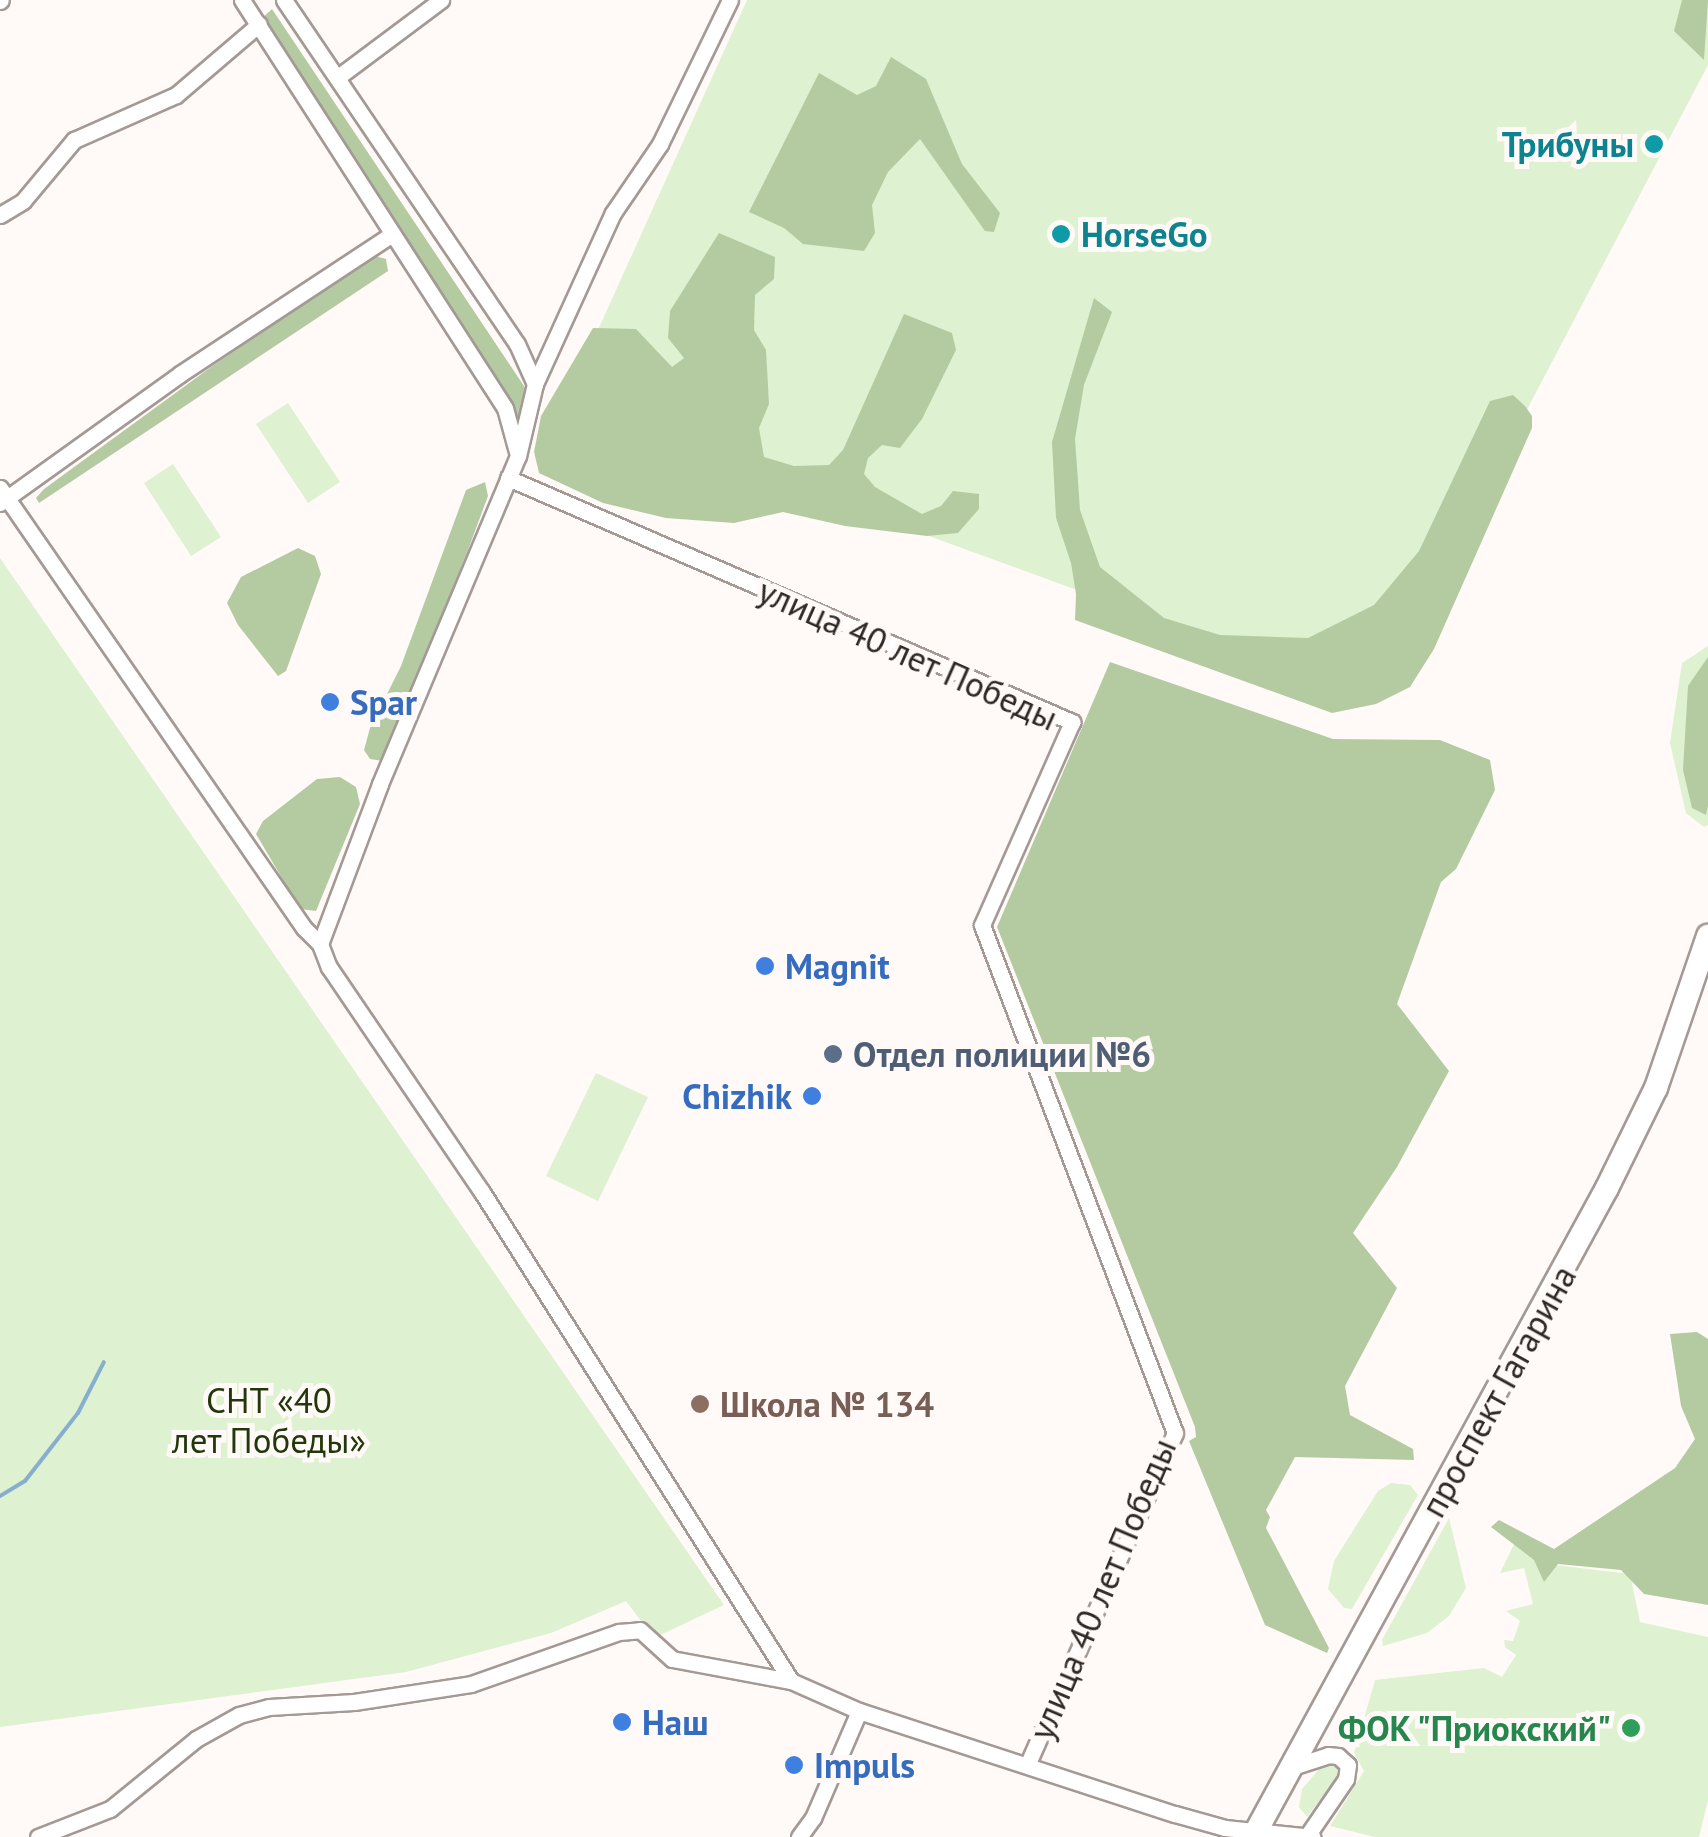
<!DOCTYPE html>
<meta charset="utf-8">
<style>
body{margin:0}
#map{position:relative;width:1708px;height:1837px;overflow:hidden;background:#fffaf8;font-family:"PT Sans",sans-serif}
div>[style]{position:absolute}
.green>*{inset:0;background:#def1d0}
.forest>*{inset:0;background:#b4cba2}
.stream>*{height:4px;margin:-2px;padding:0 2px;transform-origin:2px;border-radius:2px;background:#88aecd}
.roads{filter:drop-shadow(2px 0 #a49995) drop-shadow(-2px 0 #a49995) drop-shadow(0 2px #a49995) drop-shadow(0 -2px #a49995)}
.minor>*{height:15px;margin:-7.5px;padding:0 7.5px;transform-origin:7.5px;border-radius:7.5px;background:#fff}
.primary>*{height:22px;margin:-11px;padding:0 11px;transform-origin:11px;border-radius:11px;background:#fff}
.dots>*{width:28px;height:28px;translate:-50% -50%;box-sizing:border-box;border:5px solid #fffaf8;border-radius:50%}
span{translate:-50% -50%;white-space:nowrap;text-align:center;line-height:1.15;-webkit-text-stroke:10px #fffaf8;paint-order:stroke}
.culture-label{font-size:35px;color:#0d838f;font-weight:700}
.right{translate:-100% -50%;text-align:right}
.left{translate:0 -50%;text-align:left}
.street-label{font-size:35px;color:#2c2826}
.shop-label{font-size:35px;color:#366cbe;font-weight:700}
.service-label{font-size:35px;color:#4e5e75;font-weight:700}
.park-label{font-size:35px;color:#22380b}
.education-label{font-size:35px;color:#785e54;font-weight:700}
.leisure-label{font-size:35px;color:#27864d;font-weight:700}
</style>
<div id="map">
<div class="green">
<i style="clip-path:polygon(747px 0,1708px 0,1708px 65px,1375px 699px,565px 403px)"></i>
<i style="clip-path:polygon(288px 403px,340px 482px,308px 503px,256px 424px)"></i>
<i style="clip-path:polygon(173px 464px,221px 537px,191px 556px,144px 483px)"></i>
<i style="clip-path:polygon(0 558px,724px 1605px,654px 1638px,626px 1601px,551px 1633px,406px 1672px,0 1727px)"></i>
<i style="clip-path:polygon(1708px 646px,1708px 825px,1704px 827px,1686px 813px,1670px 743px,1682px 663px)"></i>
<i style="clip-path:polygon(596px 1073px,648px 1097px,598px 1201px,546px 1176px)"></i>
<i style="clip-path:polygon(1391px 1483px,1410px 1485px,1418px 1495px,1352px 1609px,1344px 1608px,1328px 1589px,1334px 1561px,1378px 1491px)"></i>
<i style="clip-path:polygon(1449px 1518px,1466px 1588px,1449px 1616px,1427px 1633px,1383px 1646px,1382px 1640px)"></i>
<i style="clip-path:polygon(1519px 1534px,1555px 1565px,1630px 1574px,1640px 1622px,1708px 1637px,1708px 1800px,1699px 1837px,1375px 1837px,1330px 1826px,1364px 1771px,1354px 1753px,1375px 1680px,1484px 1668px,1502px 1677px,1516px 1655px,1505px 1647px,1504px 1640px,1513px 1641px,1520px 1621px,1506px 1611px,1533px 1604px,1524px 1568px,1500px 1573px)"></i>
<i style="clip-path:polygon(1327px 1760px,1337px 1761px,1339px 1775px,1307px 1817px,1299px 1807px,1302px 1789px)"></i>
</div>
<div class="forest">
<i style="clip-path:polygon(1682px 0,1708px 0,1704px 60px,1674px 31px)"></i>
<i style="clip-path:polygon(272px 9px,528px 392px,517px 418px,398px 235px,251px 28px)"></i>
<i style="clip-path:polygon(891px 57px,926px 79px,962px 164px,1000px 213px,994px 232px,985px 231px,920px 139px,888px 172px,872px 205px,875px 233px,864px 251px,803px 244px,784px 228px,749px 212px,819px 73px,857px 95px,876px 86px)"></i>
<i style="clip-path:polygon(719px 233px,775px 257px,774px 279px,755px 295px,754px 330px,766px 350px,769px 404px,759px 428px,764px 457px,794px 466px,829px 465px,843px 450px,904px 314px,952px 333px,956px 350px,922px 419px,900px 448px,882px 445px,868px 458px,864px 474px,875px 487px,922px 514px,941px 506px,953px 491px,979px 494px,979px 509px,958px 533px,927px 536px,845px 526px,783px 512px,734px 523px,666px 518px,603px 503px,539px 473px,534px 452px,541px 416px,593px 328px,636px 329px,672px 367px,684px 358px,668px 338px,670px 311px)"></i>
<i style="clip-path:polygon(375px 256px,386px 259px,388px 271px,39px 503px,36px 498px,44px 489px,211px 367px)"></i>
<i style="clip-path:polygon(1094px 298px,1112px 312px,1084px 385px,1075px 439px,1080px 510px,1100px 567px,1164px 618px,1220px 635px,1308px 638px,1374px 605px,1419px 551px,1490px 401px,1513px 395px,1525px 406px,1532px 416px,1532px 428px,1434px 649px,1410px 687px,1376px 704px,1332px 713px,1075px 620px,1076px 594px,1071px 563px,1056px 518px,1052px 442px)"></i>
<i style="clip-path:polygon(485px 482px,488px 496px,468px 550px,383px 761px,370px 759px,364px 750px,370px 728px,401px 666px,466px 490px)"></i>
<i style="clip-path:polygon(298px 548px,315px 556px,321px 574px,286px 671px,278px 676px,238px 625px,227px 603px,241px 577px)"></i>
<i style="clip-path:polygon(1708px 657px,1708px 806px,1706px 815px,1692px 808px,1683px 770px,1688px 686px)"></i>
<i style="clip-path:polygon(1110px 662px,1333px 739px,1440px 740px,1490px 760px,1495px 790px,1456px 869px,1441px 882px,1397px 1004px,1449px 1071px,1397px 1167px,1353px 1233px,1397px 1288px,1345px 1386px,1350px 1415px,1413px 1449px,1414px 1460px,1295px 1457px,1266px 1510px,1270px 1517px,1266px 1528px,1329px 1648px,1327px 1653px,1265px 1625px,1189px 1441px,1196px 1437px,1195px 1427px,997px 927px)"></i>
<i style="clip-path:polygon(340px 777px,356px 787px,360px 804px,316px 911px,300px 909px,256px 834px,263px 821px,317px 779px)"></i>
<i style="clip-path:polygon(1697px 1332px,1708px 1339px,1708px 1605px,1644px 1594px,1621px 1570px,1558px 1564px,1544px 1582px,1534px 1560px,1491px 1527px,1499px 1520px,1554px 1549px,1675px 1468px,1695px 1439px,1681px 1406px,1670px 1334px)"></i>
</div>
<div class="stream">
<i style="left:0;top:1496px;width:29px;rotate:-31deg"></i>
<i style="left:25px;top:1481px;width:86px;rotate:-52.1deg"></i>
<i style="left:78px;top:1413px;width:57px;rotate:-63deg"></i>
</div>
<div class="roads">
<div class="minor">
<i style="left:242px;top:0;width:485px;rotate:57.2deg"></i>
<i style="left:505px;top:408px;width:46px;rotate:74.7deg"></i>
<i style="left:284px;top:0;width:415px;rotate:55.9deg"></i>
<i style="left:517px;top:344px;width:44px;rotate:65.8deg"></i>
<i style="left:0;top:1px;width:1px;rotate:-45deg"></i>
<i style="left:338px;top:77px;width:129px;rotate:-36.8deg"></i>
<i style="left:0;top:215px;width:27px;rotate:-31deg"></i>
<i style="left:23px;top:201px;width:80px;rotate:-50.1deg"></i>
<i style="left:74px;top:140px;width:111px;rotate:-23.8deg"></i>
<i style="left:176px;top:95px;width:109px;rotate:-40.5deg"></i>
<i style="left:508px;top:478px;width:615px;rotate:23.39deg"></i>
<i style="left:1072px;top:722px;width:222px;rotate:113.9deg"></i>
<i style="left:982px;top:925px;width:543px;rotate:69.2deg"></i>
<i style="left:1175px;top:1433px;width:363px;rotate:114deg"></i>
<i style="left:0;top:488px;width:535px;rotate:55.36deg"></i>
<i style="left:304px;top:928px;width:23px;rotate:45deg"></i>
<i style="left:320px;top:944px;width:25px;rotate:69deg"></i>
<i style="left:329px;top:967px;width:272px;rotate:55.8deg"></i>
<i style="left:482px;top:1192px;width:578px;rotate:57.71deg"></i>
<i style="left:791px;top:1681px;width:74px;rotate:23.8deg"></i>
<i style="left:859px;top:1711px;width:332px;rotate:18.1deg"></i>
<i style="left:1175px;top:1814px;width:52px;rotate:15.6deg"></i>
<i style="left:1225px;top:1828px;width:88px;rotate:5.8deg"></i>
<i style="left:0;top:503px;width:221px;rotate:-35.6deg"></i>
<i style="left:180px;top:374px;width:253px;rotate:-33.4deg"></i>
<i style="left:320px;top:944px;width:171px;rotate:-69.4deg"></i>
<i style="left:380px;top:784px;width:356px;rotate:-67.2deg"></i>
<i style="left:518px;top:456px;width:74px;rotate:-76.7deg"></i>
<i style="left:535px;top:384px;width:188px;rotate:-65.5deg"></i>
<i style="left:613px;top:213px;width:83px;rotate:-55.7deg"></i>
<i style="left:660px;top:144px;width:160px;rotate:-64.1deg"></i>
<i style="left:1292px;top:1767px;width:38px;rotate:-18deg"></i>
<i style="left:1328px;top:1755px;width:10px;rotate:6deg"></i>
<i style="left:1338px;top:1756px;width:13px;rotate:42deg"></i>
<i style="left:1348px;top:1765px;width:14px;rotate:98deg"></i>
<i style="left:1346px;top:1779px;width:69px;rotate:124.4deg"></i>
<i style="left:38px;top:1837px;width:77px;rotate:-21.3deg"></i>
<i style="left:110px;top:1809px;width:111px;rotate:-39.1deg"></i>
<i style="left:196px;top:1739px;width:49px;rotate:-29.2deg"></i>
<i style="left:239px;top:1715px;width:31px;rotate:-15deg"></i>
<i style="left:269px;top:1707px;width:85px;rotate:-3.4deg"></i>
<i style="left:354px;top:1702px;width:118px;rotate:-8.7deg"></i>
<i style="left:471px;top:1684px;width:157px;rotate:-19.4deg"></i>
<i style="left:619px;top:1632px;width:21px;rotate:-5deg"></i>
<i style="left:640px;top:1630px;width:43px;rotate:42.2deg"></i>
<i style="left:672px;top:1659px;width:121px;rotate:10.5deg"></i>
<i style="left:799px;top:1837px;width:24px;rotate:-54deg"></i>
<i style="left:813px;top:1818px;width:116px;rotate:-66.7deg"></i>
</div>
<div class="primary">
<i style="left:1253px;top:1837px;width:739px;rotate:-61.39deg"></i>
<i style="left:1607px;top:1188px;width:111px;rotate:-63.9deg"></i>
<i style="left:1656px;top:1088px;width:161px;rotate:-71.1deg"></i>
</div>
</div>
<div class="dots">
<i style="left:1654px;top:144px;background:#0f9aa8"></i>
<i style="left:1061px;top:234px;background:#0f9aa8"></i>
<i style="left:330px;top:702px;background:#3f7fe0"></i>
<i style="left:765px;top:966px;background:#3f7fe0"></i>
<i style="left:833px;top:1054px;background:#5c6f8a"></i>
<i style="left:812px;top:1096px;background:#3f7fe0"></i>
<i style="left:700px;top:1404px;background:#8d6e63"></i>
<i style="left:622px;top:1722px;background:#3f7fe0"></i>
<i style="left:1631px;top:1728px;background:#2e9e5b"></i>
<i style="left:794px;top:1765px;background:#3f7fe0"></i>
</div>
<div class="culture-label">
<span class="right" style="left:1634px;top:144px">Трибуны</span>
<span class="left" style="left:1081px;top:234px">HorseGo</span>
</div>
<div class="street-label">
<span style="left:908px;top:654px;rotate:24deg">улица 40 лет Победы</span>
<span style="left:1498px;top:1391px;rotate:-61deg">проспект Гагарина</span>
<span style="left:1102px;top:1589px;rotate:-67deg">улица 40 лет Победы</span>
</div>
<div class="shop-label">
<span class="left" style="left:350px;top:702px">Spar</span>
<span class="left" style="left:785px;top:966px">Magnit</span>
<span class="right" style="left:792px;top:1096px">Chizhik</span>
<span class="left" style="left:642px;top:1722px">Наш</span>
<span class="left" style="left:814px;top:1765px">Impuls</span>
</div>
<div class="service-label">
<span class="left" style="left:853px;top:1054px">Отдел полиции №6</span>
</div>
<div class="park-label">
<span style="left:269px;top:1420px">СНТ «40<br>лет Победы»</span>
</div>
<div class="education-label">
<span class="left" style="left:720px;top:1404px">Школа № 134</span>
</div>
<div class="leisure-label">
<span class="right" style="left:1611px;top:1728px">ФОК "Приокский"</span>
</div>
</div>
